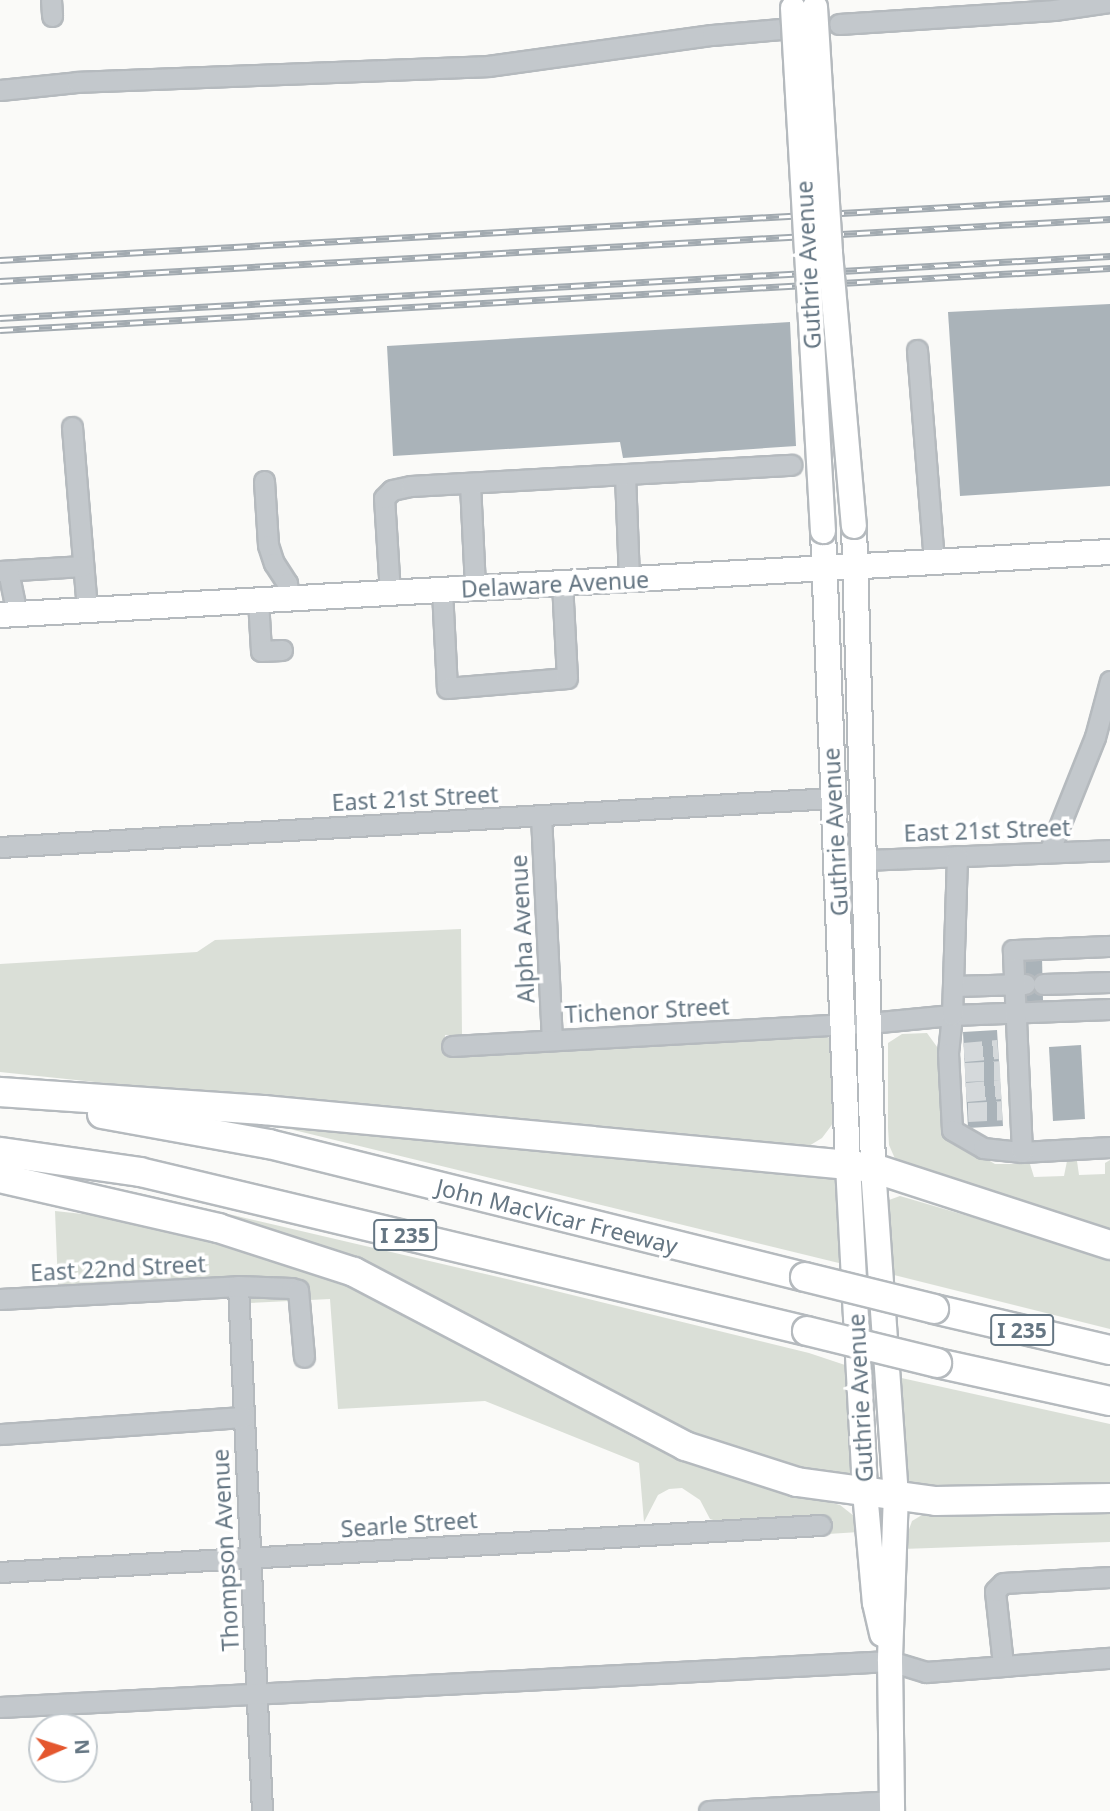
<!DOCTYPE html>
<style>
body{margin:0}
#map{position:relative;width:1110px;height:1811px;overflow:hidden;background:#fafaf8;font-family:"Noto Sans",sans-serif}
div>[style]{position:absolute}
.green>*{inset:0;background:#dadfd7}
.building>*{inset:0;background:#aab3b9}
.minor-tunnel>*{height:19px;margin-top:-9.5px;transform-origin:0;background:repeating-linear-gradient(90deg,#d5d9db 0 19px,transparent 0 29px)}
.roads{filter:drop-shadow(2px 0 #b5babe) drop-shadow(-2px 0 #b5babe) drop-shadow(0 2px #b5babe) drop-shadow(0 -2px #b5babe)}
.minor>*{height:19px;margin:-9.5px;padding:0 9.5px;transform-origin:9.5px;border-radius:9.5px;background:#c3c8cc}
.major>*{height:24px;margin:-12px;padding:0 12px;transform-origin:12px;border-radius:12px;background:#fff}
.highway>*{height:28px;margin:-14px;padding:0 14px;transform-origin:14px;border-radius:14px;background:#fff}
.rail>*{height:7px;margin-top:-3.5px;transform-origin:0;background:repeating-linear-gradient(90deg,#fff 0 13px,#a2aab0 0 26px);box-sizing:border-box;border-block:2px solid #a2aab0}
.bridges{filter:drop-shadow(2px 0 #b5babe) drop-shadow(-2px 0 #b5babe) drop-shadow(0 2px #b5babe) drop-shadow(0 -2px #b5babe)}
.major-bridge>*{height:24px;margin:-12px;padding:0 12px;transform-origin:12px;border-radius:12px;background:#fff}
.highway-bridge>*{height:28px;margin:-14px;padding:0 14px;transform-origin:14px;border-radius:14px;background:#fff}
span{translate:-50% -50%;white-space:nowrap;text-align:center;line-height:1.15;-webkit-text-stroke:7px #fff;paint-order:stroke}
.shield-label span{padding:2px 5px;background:#fff;border:2px solid;border-radius:5px;-webkit-text-stroke-width:0}
.shield-label{font-size:21px;color:#657683;font-weight:700}
.street-label{font-size:23px;color:#657683}
.north{position:absolute;left:28px;top:1713px;width:70px;height:70px;box-sizing:border-box;background:#fff;border:2px solid #c1c8cd;border-radius:50%;rotate:87deg;font-size:19px;font-weight:700;line-height:28px;text-align:center;color:#657683}
.north::after{content:'';display:block;margin:auto;width:24px;height:32px;background:#e4572e;clip-path:polygon(50% 0,100% 100%,50% 72%,0 100%)}
</style>
<div id="map">
<div class="green">
<i style="clip-path:polygon(461px 929px,462px 1035px,445px 1035px,446px 1057px,505px 1050px,823px 1034px,833px 1041px,838px 1113px,831px 1126px,822px 1138px,799px 1152px,587px 1134px,0 1072px,0 964px,197px 952px,215px 940px)"></i>
<i style="clip-path:polygon(927px 1033px,940px 1051px,942px 1125px,946px 1136px,995px 1164px,1030px 1164px,1034px 1177px,1064px 1176px,1067px 1161px,1077px 1161px,1079px 1175px,1105px 1174px,1105px 1163px,1110px 1160px,1110px 1236px,896px 1161px,889px 1145px,888px 1128px,888px 1043px,902px 1034px)"></i>
<i style="clip-path:polygon(261px 1122px,834px 1178px,843px 1181px,847px 1265px)"></i>
<i style="clip-path:polygon(139px 1193px,515px 1281px,809px 1353px,848px 1366px,853px 1476px,823px 1475px,702px 1442px,570px 1378px,139px 1196px)"></i>
<i style="clip-path:polygon(900px 1196px,1110px 1258px,1110px 1329px,894px 1275px,889px 1200px)"></i>
<i style="clip-path:polygon(55px 1211px,129px 1219px,224px 1243px,340px 1280px,636px 1439px,728px 1476px,840px 1505px,854px 1516px,859px 1532px,828px 1534px,826px 1518px,723px 1523px,710px 1519px,700px 1500px,682px 1488px,669px 1489px,658px 1495px,644px 1522px,639px 1463px,485px 1401px,338px 1409px,330px 1299px,249px 1303px,248px 1276px,58px 1285px)"></i>
<i style="clip-path:polygon(897px 1377px,1110px 1424px,1110px 1489px,960px 1493px,911px 1483px,902px 1475px)"></i>
<i style="clip-path:polygon(1110px 1510px,1110px 1542px,902px 1549px,912px 1521px,922px 1515px)"></i>
</div>
<div class="building">
<i style="clip-path:polygon(1110px 304px,1110px 486px,960px 496px,948px 312px)"></i>
<i style="clip-path:polygon(790px 322px,796px 446px,623px 458px,620px 442px,393px 456px,387px 346px)"></i>
<i style="clip-path:polygon(1042px 957px,1043px 1001px,1027px 1001px,1025px 958px)"></i>
<i style="clip-path:polygon(997px 1030px,1003px 1126px,968px 1128px,963px 1032px)"></i>
<i style="clip-path:polygon(1081px 1045px,1085px 1119px,1053px 1121px,1049px 1047px)"></i>
</div>
<div class="minor-tunnel">
<i style="left:964px;top:1052px;width:34px;rotate:-5deg"></i>
<i style="left:965px;top:1072px;width:35px;rotate:-3deg"></i>
<i style="left:966px;top:1092px;width:35px;rotate:-5deg"></i>
<i style="left:968px;top:1112px;width:34px;rotate:-3deg"></i>
</div>
<div class="roads">
<div class="minor">
<i style="left:51px;top:0;width:16px;rotate:86deg"></i>
<i style="left:839px;top:24px;width:215px;rotate:-3.7deg"></i>
<i style="left:1054px;top:10px;width:57px;rotate:-8.1deg"></i>
<i style="left:0;top:90px;width:77px;rotate:-5.9deg"></i>
<i style="left:77px;top:82px;width:411px;rotate:-2.2deg"></i>
<i style="left:488px;top:66px;width:226px;rotate:-7.9deg"></i>
<i style="left:712px;top:35px;width:69px;rotate:-5deg"></i>
<i style="left:917px;top:350px;width:213px;rotate:85.4deg"></i>
<i style="left:72px;top:427px;width:184px;rotate:85.3deg"></i>
<i style="left:625px;top:475px;width:104px;rotate:87.8deg"></i>
<i style="left:264px;top:481px;width:64px;rotate:86.4deg"></i>
<i style="left:268px;top:545px;width:19px;rotate:72deg"></i>
<i style="left:274px;top:563px;width:24px;rotate:57deg"></i>
<i style="left:287px;top:583px;width:16px;rotate:83deg"></i>
<i style="left:470px;top:484px;width:104px;rotate:87.2deg"></i>
<i style="left:0;top:571px;width:83px;rotate:-3.4deg"></i>
<i style="left:8px;top:571px;width:44px;rotate:78.2deg"></i>
<i style="left:442px;top:590px;width:98px;rotate:87.1deg"></i>
<i style="left:447px;top:688px;width:120px;rotate:-4.8deg"></i>
<i style="left:567px;top:678px;width:95px;rotate:-93deg"></i>
<i style="left:390px;top:593px;width:95px;rotate:-93.6deg"></i>
<i style="left:384px;top:498px;width:11px;rotate:-45deg"></i>
<i style="left:392px;top:490px;width:19px;rotate:-12deg"></i>
<i style="left:411px;top:486px;width:381px;rotate:-3.2deg"></i>
<i style="left:258px;top:600px;width:51px;rotate:86.6deg"></i>
<i style="left:261px;top:651px;width:21px;rotate:-3deg"></i>
<i style="left:541px;top:816px;width:224px;rotate:87.2deg"></i>
<i style="left:0;top:847px;width:834px;rotate:-3.37deg"></i>
<i style="left:1049px;top:852px;width:124px;rotate:-68.2deg"></i>
<i style="left:1095px;top:737px;width:58px;rotate:-75deg"></i>
<i style="left:866px;top:860px;width:244px;rotate:-2.3deg"></i>
<i style="left:1043px;top:984px;width:67px;rotate:-1.7deg"></i>
<i style="left:954px;top:986px;width:71px;rotate:-1.6deg"></i>
<i style="left:1110px;top:1009px;width:158px;rotate:177.8deg"></i>
<i style="left:952px;top:1015px;width:38px;rotate:96deg"></i>
<i style="left:948px;top:1053px;width:77px;rotate:87deg"></i>
<i style="left:952px;top:1130px;width:36px;rotate:30deg"></i>
<i style="left:983px;top:1148px;width:39px;rotate:6deg"></i>
<i style="left:1022px;top:1152px;width:88px;rotate:-3.3deg"></i>
<i style="left:452px;top:1046px;width:418px;rotate:-3.2deg"></i>
<i style="left:869px;top:1023px;width:83px;rotate:-5.5deg"></i>
<i style="left:952px;top:1015px;width:159px;rotate:-88.2deg"></i>
<i style="left:1022px;top:1152px;width:202px;rotate:-92.6deg"></i>
<i style="left:1013px;top:950px;width:97px;rotate:-2.4deg"></i>
<i style="left:238px;top:1286px;width:526px;rotate:87.38deg"></i>
<i style="left:0;top:1299px;width:238px;rotate:-3.1deg"></i>
<i style="left:238px;top:1286px;width:53px;rotate:2.2deg"></i>
<i style="left:291px;top:1288px;width:7px;rotate:16deg"></i>
<i style="left:298px;top:1290px;width:67px;rotate:84.9deg"></i>
<i style="left:0;top:1434px;width:244px;rotate:-4deg"></i>
<i style="left:0;top:1572px;width:822px;rotate:-3.28deg"></i>
<i style="left:1003px;top:1664px;width:73px;rotate:-96.3deg"></i>
<i style="left:995px;top:1591px;width:11px;rotate:-45deg"></i>
<i style="left:1003px;top:1583px;width:107px;rotate:-3.2deg"></i>
<i style="left:0;top:1707px;width:891px;rotate:-2.96deg"></i>
<i style="left:890px;top:1661px;width:38px;rotate:17deg"></i>
<i style="left:926px;top:1672px;width:185px;rotate:-4.4deg"></i>
<i style="left:709px;top:1811px;width:182px;rotate:-3.1deg"></i>
</div>
<div class="major">
<i style="left:854px;top:526px;width:642px;rotate:88.3deg"></i>
<i style="left:873px;top:1168px;width:327px;rotate:86deg"></i>
<i style="left:896px;top:1494px;width:167px;rotate:92.1deg"></i>
<i style="left:890px;top:1661px;width:150px;rotate:89.2deg"></i>
<i style="left:823px;top:531px;width:634px;rotate:87.74deg"></i>
<i style="left:848px;top:1165px;width:327px;rotate:87deg"></i>
<i style="left:865px;top:1492px;width:111px;rotate:84.9deg"></i>
<i style="left:875px;top:1603px;width:32px;rotate:77deg"></i>
<i style="left:0;top:615px;width:1112px;rotate:-3.25deg"></i>
</div>
<div class="highway">
<i style="left:0;top:1092px;width:264px;rotate:3.9deg"></i>
<i style="left:263px;top:1110px;width:588px;rotate:5.37deg"></i>
<i style="left:848px;top:1165px;width:25px;rotate:7deg"></i>
<i style="left:873px;top:1168px;width:249px;rotate:18deg"></i>
<i style="left:102px;top:1114px;width:170px;rotate:10.2deg"></i>
<i style="left:269px;top:1144px;width:552px;rotate:13.94deg"></i>
<i style="left:0;top:1152px;width:141px;rotate:8.1deg"></i>
<i style="left:140px;top:1172px;width:686px;rotate:13.41deg"></i>
<i style="left:0;top:1178px;width:224px;rotate:12.9deg"></i>
<i style="left:218px;top:1228px;width:143px;rotate:17.9deg"></i>
<i style="left:354px;top:1272px;width:374px;rotate:27.7deg"></i>
<i style="left:685px;top:1446px;width:118px;rotate:17.8deg"></i>
<i style="left:797px;top:1482px;width:140px;rotate:7.8deg"></i>
<i style="left:936px;top:1501px;width:174px;rotate:-1deg"></i>
<i style="left:934px;top:1309px;width:181px;rotate:13.1deg"></i>
<i style="left:937px;top:1363px;width:177px;rotate:12.4deg"></i>
</div>
</div>
<div class="rail">
<i style="left:0;top:260px;width:1112px;rotate:-3.2deg"></i>
<i style="left:0;top:281px;width:1112px;rotate:-3.2deg"></i>
<i style="left:0;top:318px;width:1112px;rotate:-3.2deg"></i>
<i style="left:0;top:330px;width:1112px;rotate:-3.2deg"></i>
</div>
<div class="bridges">
<div class="major-bridge">
<i style="left:815px;top:7px;width:246px;rotate:86.5deg"></i>
<i style="left:830px;top:253px;width:274px;rotate:85deg"></i>
<i style="left:793px;top:8px;width:524px;rotate:86.72deg"></i>
</div>
<div class="highway-bridge">
<i style="left:805px;top:1277px;width:133px;rotate:13.9deg"></i>
<i style="left:807px;top:1331px;width:134px;rotate:13.8deg"></i>
</div>
</div>
<div class="shield-label">
<span style="left:405px;top:1235px">I 235</span>
<span style="left:1022px;top:1330px">I 235</span>
</div>
<div class="street-label">
<span style="left:808px;top:265px;rotate:-93deg">Guthrie Avenue</span>
<span style="left:555px;top:584px;rotate:-3deg">Delaware Avenue</span>
<span style="left:415px;top:798px;rotate:-3deg">East 21st Street</span>
<span style="left:987px;top:830px;rotate:-2deg">East 21st Street</span>
<span style="left:835px;top:832px;rotate:-93deg">Guthrie Avenue</span>
<span style="left:522px;top:929px;rotate:-93deg">Alpha Avenue</span>
<span style="left:647px;top:1010px;rotate:-3deg">Tichenor Street</span>
<span style="left:557px;top:1216px;rotate:14deg">John MacVicar Freeway</span>
<span style="left:118px;top:1268px;rotate:-3deg">East 22nd Street</span>
<span style="left:860px;top:1398px;rotate:-93deg">Guthrie Avenue</span>
<span style="left:409px;top:1524px;rotate:-4deg">Searle Street</span>
<span style="left:225px;top:1550px;rotate:-93deg">Thompson Avenue</span>
</div>
<div class="north">N</div>
</div>
